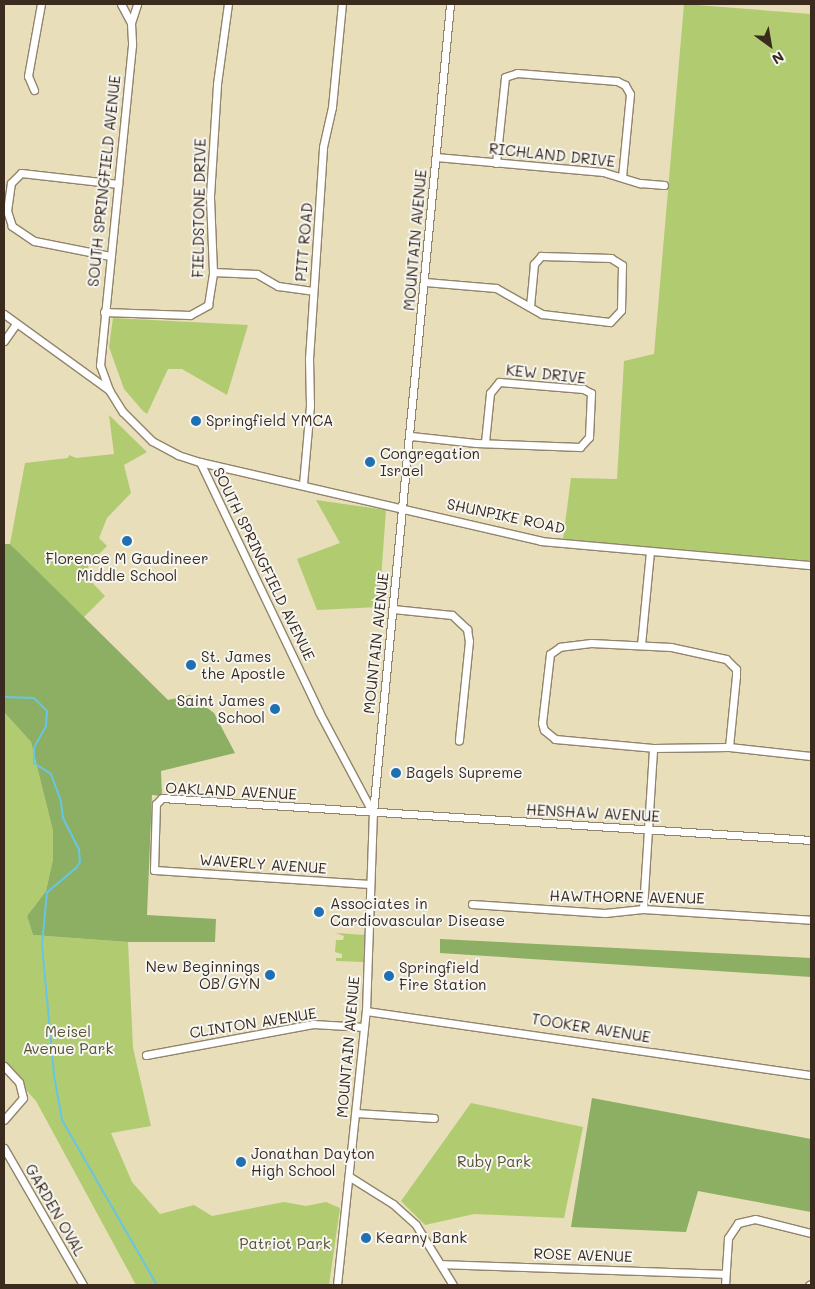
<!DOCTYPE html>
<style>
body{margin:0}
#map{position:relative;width:815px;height:1289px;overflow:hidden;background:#e8deb9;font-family:Mali,sans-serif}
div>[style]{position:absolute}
.green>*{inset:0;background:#b1cb71}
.forest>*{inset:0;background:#8caf63}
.stream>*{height:2px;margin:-1px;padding:0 1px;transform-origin:1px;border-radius:1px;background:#67c5e5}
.roads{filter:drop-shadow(1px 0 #92846c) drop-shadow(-1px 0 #92846c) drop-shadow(0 1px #92846c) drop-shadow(0 -1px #92846c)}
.minor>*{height:7px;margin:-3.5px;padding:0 3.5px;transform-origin:3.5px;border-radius:3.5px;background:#fff}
.dots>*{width:14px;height:14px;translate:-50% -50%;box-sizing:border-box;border:2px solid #f6f6f2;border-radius:50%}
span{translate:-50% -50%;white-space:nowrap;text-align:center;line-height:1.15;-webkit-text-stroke:4px #f6f6f2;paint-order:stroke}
.street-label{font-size:15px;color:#3b2a1e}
.poi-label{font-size:15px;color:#3b2a1e}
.left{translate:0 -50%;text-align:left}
.right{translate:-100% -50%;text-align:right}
.park-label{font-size:15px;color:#585233}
.frame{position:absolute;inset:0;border:5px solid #3b2a1e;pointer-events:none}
.north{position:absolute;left:745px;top:20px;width:50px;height:50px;-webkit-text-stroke:4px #f6f6f2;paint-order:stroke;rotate:148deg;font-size:14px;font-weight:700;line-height:20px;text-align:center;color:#3b2a1e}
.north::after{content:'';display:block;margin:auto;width:18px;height:22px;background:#3b2a1e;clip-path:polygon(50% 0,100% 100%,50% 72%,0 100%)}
</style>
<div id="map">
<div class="green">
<i style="clip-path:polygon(684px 4px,811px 14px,811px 562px,563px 539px,571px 478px,617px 479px,624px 361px,654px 354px)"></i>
<i style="clip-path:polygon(113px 318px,248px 325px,227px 395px,182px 369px,168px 369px,147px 414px,143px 411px,124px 389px,109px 347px)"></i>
<i style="clip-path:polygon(109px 415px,147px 452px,124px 465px,131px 493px,107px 518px,99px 538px,107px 546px,90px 563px,85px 575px,105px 596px,83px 618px,10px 544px,25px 463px,68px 458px,69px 455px,76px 458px,114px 454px)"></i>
<i style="clip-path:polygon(316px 500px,386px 510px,379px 607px,317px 610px,297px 559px,340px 543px)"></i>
<i style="clip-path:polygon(4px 712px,31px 742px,53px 831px,53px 859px,46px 891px,27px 916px,33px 935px,128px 942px,133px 1048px,151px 1126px,111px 1133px,132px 1182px,160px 1214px,194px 1205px,212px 1216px,284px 1202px,306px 1206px,326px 1202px,340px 1208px,329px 1285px,136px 1285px,36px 1101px,4px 1065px)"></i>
<i style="clip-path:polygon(336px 933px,365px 935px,364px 962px,336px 961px,336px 958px,342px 958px,342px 954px,335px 952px,336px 940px,343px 940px,344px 936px)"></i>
<i style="clip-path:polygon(471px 1103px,583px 1127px,564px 1218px,474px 1214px,425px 1225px,401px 1201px)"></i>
</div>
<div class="forest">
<i style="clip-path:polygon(4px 544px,10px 544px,168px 700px,190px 695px,214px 713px,235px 753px,161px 771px,162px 796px,152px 795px,147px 915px,216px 919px,215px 942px,128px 942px,33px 935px,27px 916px,46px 891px,53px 859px,53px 831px,31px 742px,4px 712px)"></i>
<i style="clip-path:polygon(440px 939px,811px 958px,811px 977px,440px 953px)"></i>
<i style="clip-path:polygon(592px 1098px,811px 1139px,811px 1212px,698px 1191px,686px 1232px,571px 1227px)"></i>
</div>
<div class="stream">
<i style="left:4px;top:697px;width:30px;rotate:2deg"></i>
<i style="left:34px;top:698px;width:18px;rotate:45deg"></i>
<i style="left:47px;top:711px;width:15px;rotate:94deg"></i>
<i style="left:46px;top:726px;width:25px;rotate:119deg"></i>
<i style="left:34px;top:748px;width:15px;rotate:90deg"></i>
<i style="left:34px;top:763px;width:20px;rotate:33deg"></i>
<i style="left:51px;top:774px;width:30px;rotate:70deg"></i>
<i style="left:61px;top:802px;width:16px;rotate:83deg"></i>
<i style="left:63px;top:818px;width:35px;rotate:63deg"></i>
<i style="left:79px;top:849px;width:13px;rotate:86deg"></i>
<i style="left:80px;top:862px;width:7px;rotate:124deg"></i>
<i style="left:76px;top:868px;width:38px;rotate:140deg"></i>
<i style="left:47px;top:892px;width:53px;rotate:95.4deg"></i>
<i style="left:42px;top:945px;width:131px;rotate:84.7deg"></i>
<i style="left:54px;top:1075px;width:46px;rotate:79.9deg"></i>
<i style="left:62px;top:1120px;width:190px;rotate:60.1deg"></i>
</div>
<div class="roads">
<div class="minor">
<i style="left:121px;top:4px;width:21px;rotate:62deg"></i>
<i style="left:131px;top:23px;width:22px;rotate:87deg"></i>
<i style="left:132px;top:45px;width:322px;rotate:95.7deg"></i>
<i style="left:100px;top:365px;width:27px;rotate:70deg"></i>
<i style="left:109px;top:390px;width:26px;rotate:58deg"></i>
<i style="left:123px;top:412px;width:41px;rotate:45deg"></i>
<i style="left:152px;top:441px;width:30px;rotate:28deg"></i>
<i style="left:178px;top:455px;width:23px;rotate:18deg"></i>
<i style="left:200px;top:462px;width:350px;rotate:13deg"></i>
<i style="left:541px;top:541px;width:271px;rotate:5.1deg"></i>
<i style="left:131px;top:23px;width:20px;rotate:-72deg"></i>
<i style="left:34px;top:90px;width:15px;rotate:-113deg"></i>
<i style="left:28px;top:76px;width:73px;rotate:-79.8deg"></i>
<i style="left:436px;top:157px;width:168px;rotate:5.1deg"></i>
<i style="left:603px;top:172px;width:39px;rotate:17deg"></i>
<i style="left:640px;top:183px;width:24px;rotate:5deg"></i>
<i style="left:496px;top:163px;width:86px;rotate:-84deg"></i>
<i style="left:505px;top:77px;width:13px;rotate:-18deg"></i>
<i style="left:517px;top:73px;width:100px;rotate:4.6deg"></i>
<i style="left:617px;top:81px;width:9px;rotate:27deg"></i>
<i style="left:625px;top:85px;width:10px;rotate:61deg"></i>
<i style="left:630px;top:94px;width:83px;rotate:95.5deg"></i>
<i style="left:110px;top:256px;width:77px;rotate:-168.8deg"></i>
<i style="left:34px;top:241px;width:27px;rotate:-146deg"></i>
<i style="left:12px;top:226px;width:16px;rotate:-108deg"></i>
<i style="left:7px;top:211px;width:28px;rotate:-82deg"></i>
<i style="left:11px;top:183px;width:14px;rotate:-45deg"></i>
<i style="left:21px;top:173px;width:98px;rotate:6.5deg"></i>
<i style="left:213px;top:272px;width:44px;rotate:2.6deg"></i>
<i style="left:257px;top:274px;width:24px;rotate:30deg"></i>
<i style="left:278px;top:286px;width:35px;rotate:8deg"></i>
<i style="left:425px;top:282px;width:71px;rotate:4.8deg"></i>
<i style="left:496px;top:288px;width:53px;rotate:29.5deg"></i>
<i style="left:542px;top:314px;width:68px;rotate:6.7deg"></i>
<i style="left:610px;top:322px;width:16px;rotate:-47deg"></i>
<i style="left:621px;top:310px;width:45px;rotate:-88.7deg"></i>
<i style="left:622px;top:265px;width:13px;rotate:-148deg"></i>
<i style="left:611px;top:258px;width:70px;rotate:-178.4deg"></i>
<i style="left:541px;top:256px;width:11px;rotate:131deg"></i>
<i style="left:534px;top:264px;width:42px;rotate:95.4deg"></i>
<i style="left:104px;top:312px;width:86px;rotate:2deg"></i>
<i style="left:190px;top:315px;width:21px;rotate:-29deg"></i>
<i style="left:208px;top:305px;width:33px;rotate:-81deg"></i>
<i style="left:213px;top:272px;width:76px;rotate:-92.3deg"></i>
<i style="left:210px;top:196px;width:112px;rotate:-86.4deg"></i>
<i style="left:217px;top:84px;width:81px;rotate:-82.2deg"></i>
<i style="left:4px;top:314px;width:130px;rotate:35.9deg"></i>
<i style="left:4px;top:341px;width:21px;rotate:-55deg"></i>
<i style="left:411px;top:436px;width:65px;rotate:6.1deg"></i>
<i style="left:476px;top:443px;width:104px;rotate:2.2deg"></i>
<i style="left:580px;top:447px;width:13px;rotate:-48deg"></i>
<i style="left:589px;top:437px;width:44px;rotate:-87.4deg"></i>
<i style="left:591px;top:393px;width:9px;rotate:-153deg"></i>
<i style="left:583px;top:389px;width:84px;rotate:-175.2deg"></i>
<i style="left:499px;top:382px;width:14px;rotate:129deg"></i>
<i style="left:490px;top:393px;width:49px;rotate:95.8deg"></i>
<i style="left:200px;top:462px;width:277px;rotate:64.5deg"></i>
<i style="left:319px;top:712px;width:115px;rotate:61.9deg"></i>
<i style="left:303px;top:484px;width:78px;rotate:-84.9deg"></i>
<i style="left:310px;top:406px;width:47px;rotate:-91.2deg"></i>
<i style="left:309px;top:359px;width:212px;rotate:-86.2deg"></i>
<i style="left:323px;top:147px;width:41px;rotate:-77.3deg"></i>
<i style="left:332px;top:107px;width:103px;rotate:-84.5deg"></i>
<i style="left:393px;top:609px;width:59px;rotate:5.8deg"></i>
<i style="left:452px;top:615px;width:21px;rotate:43deg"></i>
<i style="left:467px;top:629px;width:12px;rotate:81deg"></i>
<i style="left:469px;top:641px;width:100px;rotate:95.8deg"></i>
<i style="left:641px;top:645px;width:93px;rotate:-84.5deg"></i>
<i style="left:729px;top:747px;width:71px;rotate:-84.4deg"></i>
<i style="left:736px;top:676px;width:7px;rotate:-90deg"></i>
<i style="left:736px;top:669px;width:14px;rotate:-135deg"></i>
<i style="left:726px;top:659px;width:56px;rotate:-167.7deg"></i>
<i style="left:671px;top:647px;width:80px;rotate:-177.1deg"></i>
<i style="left:591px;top:643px;width:31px;rotate:173deg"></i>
<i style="left:560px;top:647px;width:12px;rotate:145deg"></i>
<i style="left:550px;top:654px;width:69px;rotate:96.6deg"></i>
<i style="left:542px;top:723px;width:7px;rotate:74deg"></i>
<i style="left:544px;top:730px;width:14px;rotate:39deg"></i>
<i style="left:555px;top:739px;width:98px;rotate:5.2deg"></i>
<i style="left:653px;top:748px;width:76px;rotate:-0.8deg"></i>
<i style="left:729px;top:747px;width:82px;rotate:6.3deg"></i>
<i style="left:370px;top:884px;width:216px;rotate:-176.3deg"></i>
<i style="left:154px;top:870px;width:66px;rotate:-88.3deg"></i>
<i style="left:156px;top:804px;width:8px;rotate:-45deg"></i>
<i style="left:162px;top:798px;width:650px;rotate:3.7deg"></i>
<i style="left:472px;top:904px;width:133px;rotate:3.9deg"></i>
<i style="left:605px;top:913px;width:38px;rotate:-6deg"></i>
<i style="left:643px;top:909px;width:168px;rotate:3.7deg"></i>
<i style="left:643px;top:909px;width:161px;rotate:-86.4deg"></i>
<i style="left:366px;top:1011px;width:450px;rotate:8.2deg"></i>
<i style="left:146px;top:1055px;width:170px;rotate:-10.5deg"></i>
<i style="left:313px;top:1024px;width:51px;rotate:3.4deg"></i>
<i style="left:4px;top:1066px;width:22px;rotate:47deg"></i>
<i style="left:19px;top:1082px;width:16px;rotate:76deg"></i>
<i style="left:23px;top:1098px;width:29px;rotate:131deg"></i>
<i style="left:356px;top:1113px;width:78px;rotate:3.7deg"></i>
<i style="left:4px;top:1148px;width:158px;rotate:60deg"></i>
<i style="left:350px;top:1177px;width:51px;rotate:32.1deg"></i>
<i style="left:393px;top:1204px;width:31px;rotate:42deg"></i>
<i style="left:416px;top:1225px;width:70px;rotate:58.3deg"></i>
<i style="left:441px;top:1264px;width:284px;rotate:2deg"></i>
<i style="left:337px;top:1285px;width:276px;rotate:-84deg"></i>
<i style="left:366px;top:1011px;width:198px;rotate:-88deg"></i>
<i style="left:373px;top:813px;width:813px;rotate:-84.56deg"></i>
<i style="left:725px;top:1285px;width:47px;rotate:-86.3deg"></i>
<i style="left:728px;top:1238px;width:18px;rotate:-56deg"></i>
<i style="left:738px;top:1223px;width:17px;rotate:-13deg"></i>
<i style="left:755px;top:1219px;width:58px;rotate:14deg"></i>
<i style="left:809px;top:1285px;width:2px;rotate:-27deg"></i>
</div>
</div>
<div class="dots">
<i style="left:196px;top:421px;background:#1f6fb2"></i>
<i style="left:370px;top:462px;background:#1f6fb2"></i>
<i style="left:127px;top:541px;background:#1f6fb2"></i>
<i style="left:191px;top:665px;background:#1f6fb2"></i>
<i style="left:275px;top:709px;background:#1f6fb2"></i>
<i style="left:396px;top:773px;background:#1f6fb2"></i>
<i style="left:319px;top:912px;background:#1f6fb2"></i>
<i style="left:270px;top:975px;background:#1f6fb2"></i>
<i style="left:389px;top:976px;background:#1f6fb2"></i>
<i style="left:241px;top:1162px;background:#1f6fb2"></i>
<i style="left:366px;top:1238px;background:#1f6fb2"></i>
</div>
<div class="street-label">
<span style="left:552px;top:155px;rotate:6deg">RICHLAND DRIVE</span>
<span style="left:104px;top:181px;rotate:-84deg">SOUTH SPRINGFIELD AVENUE</span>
<span style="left:199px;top:208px;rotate:-89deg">FIELDSTONE DRIVE</span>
<span style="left:415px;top:240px;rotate:-85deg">MOUNTAIN AVENUE</span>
<span style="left:304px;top:242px;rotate:-85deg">PITT ROAD</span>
<span style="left:546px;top:374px;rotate:6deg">KEW DRIVE</span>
<span style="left:506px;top:516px;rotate:12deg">SHUNPIKE ROAD</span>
<span style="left:264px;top:564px;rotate:64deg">SOUTH SPRINGFIELD AVENUE</span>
<span style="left:376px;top:643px;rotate:-84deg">MOUNTAIN AVENUE</span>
<span style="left:231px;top:791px;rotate:3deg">OAKLAND AVENUE</span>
<span style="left:593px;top:813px;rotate:3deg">HENSHAW AVENUE</span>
<span style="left:263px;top:864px;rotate:4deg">WAVERLY AVENUE</span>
<span style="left:627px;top:897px;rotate:1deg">HAWTHORNE AVENUE</span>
<span style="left:253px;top:1023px;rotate:-9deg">CLINTON AVENUE</span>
<span style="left:591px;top:1028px;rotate:9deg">TOOKER AVENUE</span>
<span style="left:348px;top:1047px;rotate:-85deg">MOUNTAIN AVENUE</span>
<span style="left:55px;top:1210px;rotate:60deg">GARDEN OVAL</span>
<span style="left:583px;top:1255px;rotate:2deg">ROSE AVENUE</span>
</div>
<div class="poi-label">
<span class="left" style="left:206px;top:421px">Springfield YMCA</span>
<span class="left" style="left:380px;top:462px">Congregation<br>Israel</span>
<span style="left:127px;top:567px">Florence M Gaudineer<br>Middle School</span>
<span class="left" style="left:201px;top:665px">St. James<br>the Apostle</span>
<span class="right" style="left:265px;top:709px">Saint James<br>School</span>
<span class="left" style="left:406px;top:773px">Bagels Supreme</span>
<span class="left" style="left:330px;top:912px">Associates in<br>Cardiovascular Disease</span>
<span class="right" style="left:260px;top:975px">New Beginnings<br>OB/GYN</span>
<span class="left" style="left:399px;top:976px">Springfield<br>Fire Station</span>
<span class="left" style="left:251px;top:1162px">Jonathan Dayton<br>High School</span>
<span class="left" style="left:376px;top:1238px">Kearny Bank</span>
</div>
<div class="park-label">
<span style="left:68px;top:1040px">Meisel<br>Avenue Park</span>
<span style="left:494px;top:1162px">Ruby Park</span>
<span style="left:285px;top:1244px">Patriot Park</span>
</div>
<div class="frame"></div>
<div class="north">N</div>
</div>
